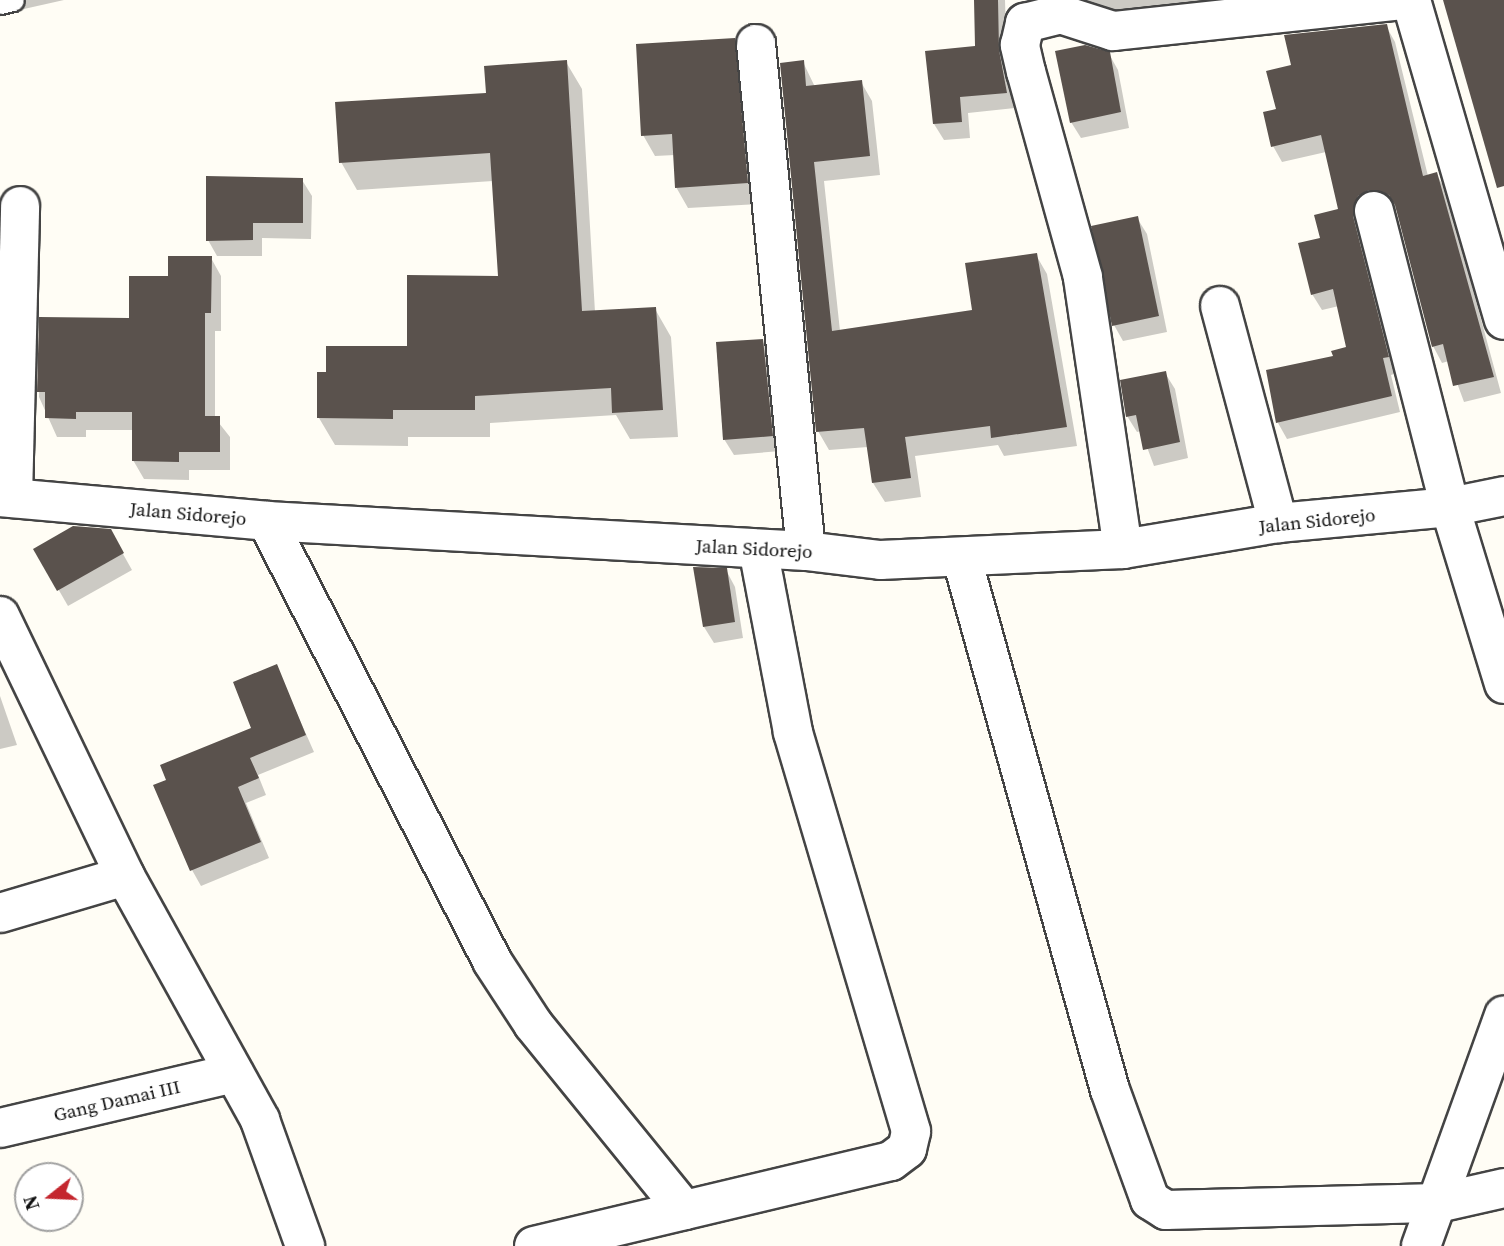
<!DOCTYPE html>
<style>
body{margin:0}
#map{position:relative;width:1504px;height:1246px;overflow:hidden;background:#fffdf5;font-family:"Source Serif 4",serif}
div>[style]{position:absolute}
.shadow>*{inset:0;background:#0003}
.building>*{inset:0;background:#5a524d}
.roads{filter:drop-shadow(2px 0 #444) drop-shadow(-2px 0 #444) drop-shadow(0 2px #444) drop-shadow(0 -2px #444)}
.lane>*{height:21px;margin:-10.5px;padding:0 10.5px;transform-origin:10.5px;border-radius:10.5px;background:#fff}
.street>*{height:38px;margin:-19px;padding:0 19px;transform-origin:19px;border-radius:19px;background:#fff}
span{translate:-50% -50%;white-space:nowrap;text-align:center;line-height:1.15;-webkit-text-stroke:7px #fff;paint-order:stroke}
.street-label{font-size:19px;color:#111}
.north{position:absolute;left:14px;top:1162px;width:70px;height:70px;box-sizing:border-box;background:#fff;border:2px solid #a0a0a0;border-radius:50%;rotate:252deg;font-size:19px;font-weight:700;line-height:28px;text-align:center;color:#111}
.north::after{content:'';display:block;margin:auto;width:24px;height:32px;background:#c4262e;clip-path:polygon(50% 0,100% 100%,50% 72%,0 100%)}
</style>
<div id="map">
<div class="shadow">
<i style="clip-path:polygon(9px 0,64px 0,15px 11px)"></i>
<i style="clip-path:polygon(976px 0,1005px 0,1007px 67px,1015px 108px,968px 113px,970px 138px,944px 140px,934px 124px,977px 48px)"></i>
<i style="clip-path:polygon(1049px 0,1208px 0,1095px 15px)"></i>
<i style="clip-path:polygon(1386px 26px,1395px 42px,1428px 176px,1436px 174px,1446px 190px,1501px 393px,1464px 402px,1449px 361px,1442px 363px,1433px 346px,1398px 211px,1379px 205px,1397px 373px,1391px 375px,1400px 412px,1287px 439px,1278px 423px,1335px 358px,1349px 349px,1339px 306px,1322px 310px,1312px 294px,1340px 210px,1326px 152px,1282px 162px,1273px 146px,1278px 110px,1293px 66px)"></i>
<i style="clip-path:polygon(734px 40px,746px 61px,759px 204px,688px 208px,676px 187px,675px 155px,655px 156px,643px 135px)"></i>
<i style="clip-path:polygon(1109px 54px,1118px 70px,1129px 128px,1081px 138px,1071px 122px)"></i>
<i style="clip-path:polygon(566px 62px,582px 89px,595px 312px,655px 309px,671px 337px,678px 437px,630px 439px,616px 415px,490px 423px,490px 437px,408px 437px,408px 446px,335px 445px,319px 418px,328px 374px,408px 348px,500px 278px,493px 181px,357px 190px,341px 162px)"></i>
<i style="clip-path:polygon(803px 62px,815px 87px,861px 82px,872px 101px,880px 175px,824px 181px,840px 331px,974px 312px,1036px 255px,1047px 274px,1077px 446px,1004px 456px,998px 445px,915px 456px,921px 497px,885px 502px,873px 483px,868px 447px,829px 450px,818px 431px)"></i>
<i style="clip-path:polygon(302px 180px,312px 196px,311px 239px,262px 238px,262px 256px,217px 256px,208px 240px)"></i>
<i style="clip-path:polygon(1137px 218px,1147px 234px,1167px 332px,1123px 341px,1114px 325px)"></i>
<i style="clip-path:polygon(211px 258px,221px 276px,221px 331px,215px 331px,215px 418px,230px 437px,230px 470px,189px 470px,189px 480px,144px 479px,133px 460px,133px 430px,86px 430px,86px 437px,57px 437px,39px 397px,41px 318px,130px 320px,170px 278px)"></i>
<i style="clip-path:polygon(762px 341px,772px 357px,781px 451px,734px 455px,724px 439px)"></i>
<i style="clip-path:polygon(1165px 373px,1175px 389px,1188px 458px,1154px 466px,1141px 431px,1137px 432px,1127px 416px)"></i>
<i style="clip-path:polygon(110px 531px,132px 570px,68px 606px,35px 549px)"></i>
<i style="clip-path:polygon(726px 570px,735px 587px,743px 638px,714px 643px,704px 627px)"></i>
<i style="clip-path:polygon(276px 666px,314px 752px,258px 775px,266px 795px,246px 803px,269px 858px,201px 886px,192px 870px,168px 781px,254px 729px)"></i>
<i style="clip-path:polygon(0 696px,17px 745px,0 749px)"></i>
</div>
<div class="building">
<i style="clip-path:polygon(974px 0,998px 0,999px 50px,1007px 93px,960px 97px,962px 122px,933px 124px,925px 51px,975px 46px)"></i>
<i style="clip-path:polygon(1443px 0,1504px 0,1504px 186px,1497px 188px)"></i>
<i style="clip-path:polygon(1387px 24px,1423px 176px,1437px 172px,1494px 377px,1453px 386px,1443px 344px,1432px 347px,1395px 205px,1389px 195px,1369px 190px,1358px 196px,1353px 216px,1389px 357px,1383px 358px,1392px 396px,1276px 423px,1266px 370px,1333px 356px,1331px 351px,1346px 347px,1333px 289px,1311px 295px,1298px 243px,1320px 238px,1314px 215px,1338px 209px,1321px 135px,1271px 147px,1263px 112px,1276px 109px,1266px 71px,1291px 65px,1284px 35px)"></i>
<i style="clip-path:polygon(735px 38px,748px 183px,675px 188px,672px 134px,641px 136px,636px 44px)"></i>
<i style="clip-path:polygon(1085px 45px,1110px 52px,1121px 112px,1070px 123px,1055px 51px)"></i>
<i style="clip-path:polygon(567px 60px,582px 311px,656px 307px,663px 410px,612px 413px,611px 388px,475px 396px,475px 410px,393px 410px,393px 419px,317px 418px,317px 372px,326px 372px,326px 346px,407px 346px,407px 275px,498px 276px,490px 153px,339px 163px,335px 102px,486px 93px,484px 66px)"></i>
<i style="clip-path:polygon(804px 60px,806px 86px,862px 80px,870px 156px,814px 162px,832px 331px,972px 310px,965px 263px,1037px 253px,1067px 427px,991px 438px,990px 426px,905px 437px,911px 478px,872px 483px,864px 428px,816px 432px,780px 63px)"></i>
<i style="clip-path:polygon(206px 176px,303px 178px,303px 223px,253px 223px,253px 240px,206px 241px)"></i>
<i style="clip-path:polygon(1138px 216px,1159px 316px,1112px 326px,1091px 226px)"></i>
<i style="clip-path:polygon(168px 256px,212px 256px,211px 313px,205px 313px,205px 416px,220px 416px,220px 452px,179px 452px,179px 462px,132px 461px,132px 412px,76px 412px,76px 419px,45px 418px,45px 392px,37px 392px,39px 317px,129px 318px,129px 276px,168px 276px)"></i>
<i style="clip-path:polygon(763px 339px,773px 436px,723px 440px,716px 342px)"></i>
<i style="clip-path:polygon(1166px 371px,1180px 442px,1143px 450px,1136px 415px,1126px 417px,1120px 380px)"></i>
<i style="clip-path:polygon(73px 526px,111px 529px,124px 553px,57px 591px,33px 549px)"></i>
<i style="clip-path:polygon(693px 567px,727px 568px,735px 622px,703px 627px)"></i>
<i style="clip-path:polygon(277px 664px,306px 735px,250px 758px,259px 778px,238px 787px,261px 842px,190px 871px,153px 785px,166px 780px,160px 765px,251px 728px,233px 682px)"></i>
</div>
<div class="roads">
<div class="lane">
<i style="left:0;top:3px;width:13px;rotate:-13deg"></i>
</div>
<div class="street">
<i style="left:1411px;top:0;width:333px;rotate:73.8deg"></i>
<i style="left:756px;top:44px;width:509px;rotate:84.37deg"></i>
<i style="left:1374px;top:211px;width:306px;rotate:75.6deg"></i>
<i style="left:1450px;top:507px;width:185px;rotate:73deg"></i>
<i style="left:1220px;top:306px;width:225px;rotate:75deg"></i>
<i style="left:0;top:497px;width:268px;rotate:5.1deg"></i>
<i style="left:267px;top:521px;width:540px;rotate:3.19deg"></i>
<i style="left:806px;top:551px;width:75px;rotate:6.9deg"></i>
<i style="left:880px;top:560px;width:243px;rotate:-2.6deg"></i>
<i style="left:1123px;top:549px;width:157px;rotate:-9.5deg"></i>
<i style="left:1278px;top:523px;width:173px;rotate:-5.3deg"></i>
<i style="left:1450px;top:507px;width:55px;rotate:-11.5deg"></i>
<i style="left:13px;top:498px;width:292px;rotate:-88.6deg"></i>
<i style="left:267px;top:521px;width:494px;rotate:62.9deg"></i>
<i style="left:492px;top:961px;width:75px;rotate:56.9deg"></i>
<i style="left:533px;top:1024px;width:240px;rotate:50.9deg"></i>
<i style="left:1123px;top:549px;width:275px;rotate:-98.4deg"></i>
<i style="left:1083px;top:277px;width:213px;rotate:-105.5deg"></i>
<i style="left:1026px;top:72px;width:28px;rotate:-103deg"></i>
<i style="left:1020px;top:45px;width:23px;rotate:-77deg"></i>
<i style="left:1025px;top:23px;width:36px;rotate:-14deg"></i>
<i style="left:1060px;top:14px;width:56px;rotate:17.8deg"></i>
<i style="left:1113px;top:31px;width:293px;rotate:-6.1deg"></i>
<i style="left:962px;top:559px;width:551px;rotate:74.43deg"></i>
<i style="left:1110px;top:1090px;width:117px;rotate:70deg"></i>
<i style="left:1150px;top:1200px;width:19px;rotate:32deg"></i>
<i style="left:1166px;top:1210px;width:272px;rotate:-1.5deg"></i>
<i style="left:1438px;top:1203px;width:68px;rotate:-12.8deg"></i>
<i style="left:0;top:616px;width:288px;rotate:64.3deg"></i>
<i style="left:125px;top:876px;width:279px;rotate:61deg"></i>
<i style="left:260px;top:1120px;width:134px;rotate:70.3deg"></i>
<i style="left:0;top:913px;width:130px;rotate:-16.5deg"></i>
<i style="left:0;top:1128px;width:240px;rotate:-13.2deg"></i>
<i style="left:534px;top:1246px;width:367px;rotate:-13.4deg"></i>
<i style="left:891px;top:1161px;width:20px;rotate:-37deg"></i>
<i style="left:907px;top:1149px;width:18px;rotate:-77deg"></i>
<i style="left:911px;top:1131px;width:416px;rotate:-106.5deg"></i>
<i style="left:793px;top:732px;width:186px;rotate:-100.8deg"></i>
<i style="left:1421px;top:1246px;width:245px;rotate:-70.2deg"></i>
</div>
</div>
<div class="street-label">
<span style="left:188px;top:514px;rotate:5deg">Jalan Sidorejo</span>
<span style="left:1317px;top:521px;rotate:-6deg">Jalan Sidorejo</span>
<span style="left:754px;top:549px;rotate:3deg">Jalan Sidorejo</span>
<span style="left:117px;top:1101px;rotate:-13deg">Gang Damai III</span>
</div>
<div class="north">N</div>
</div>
